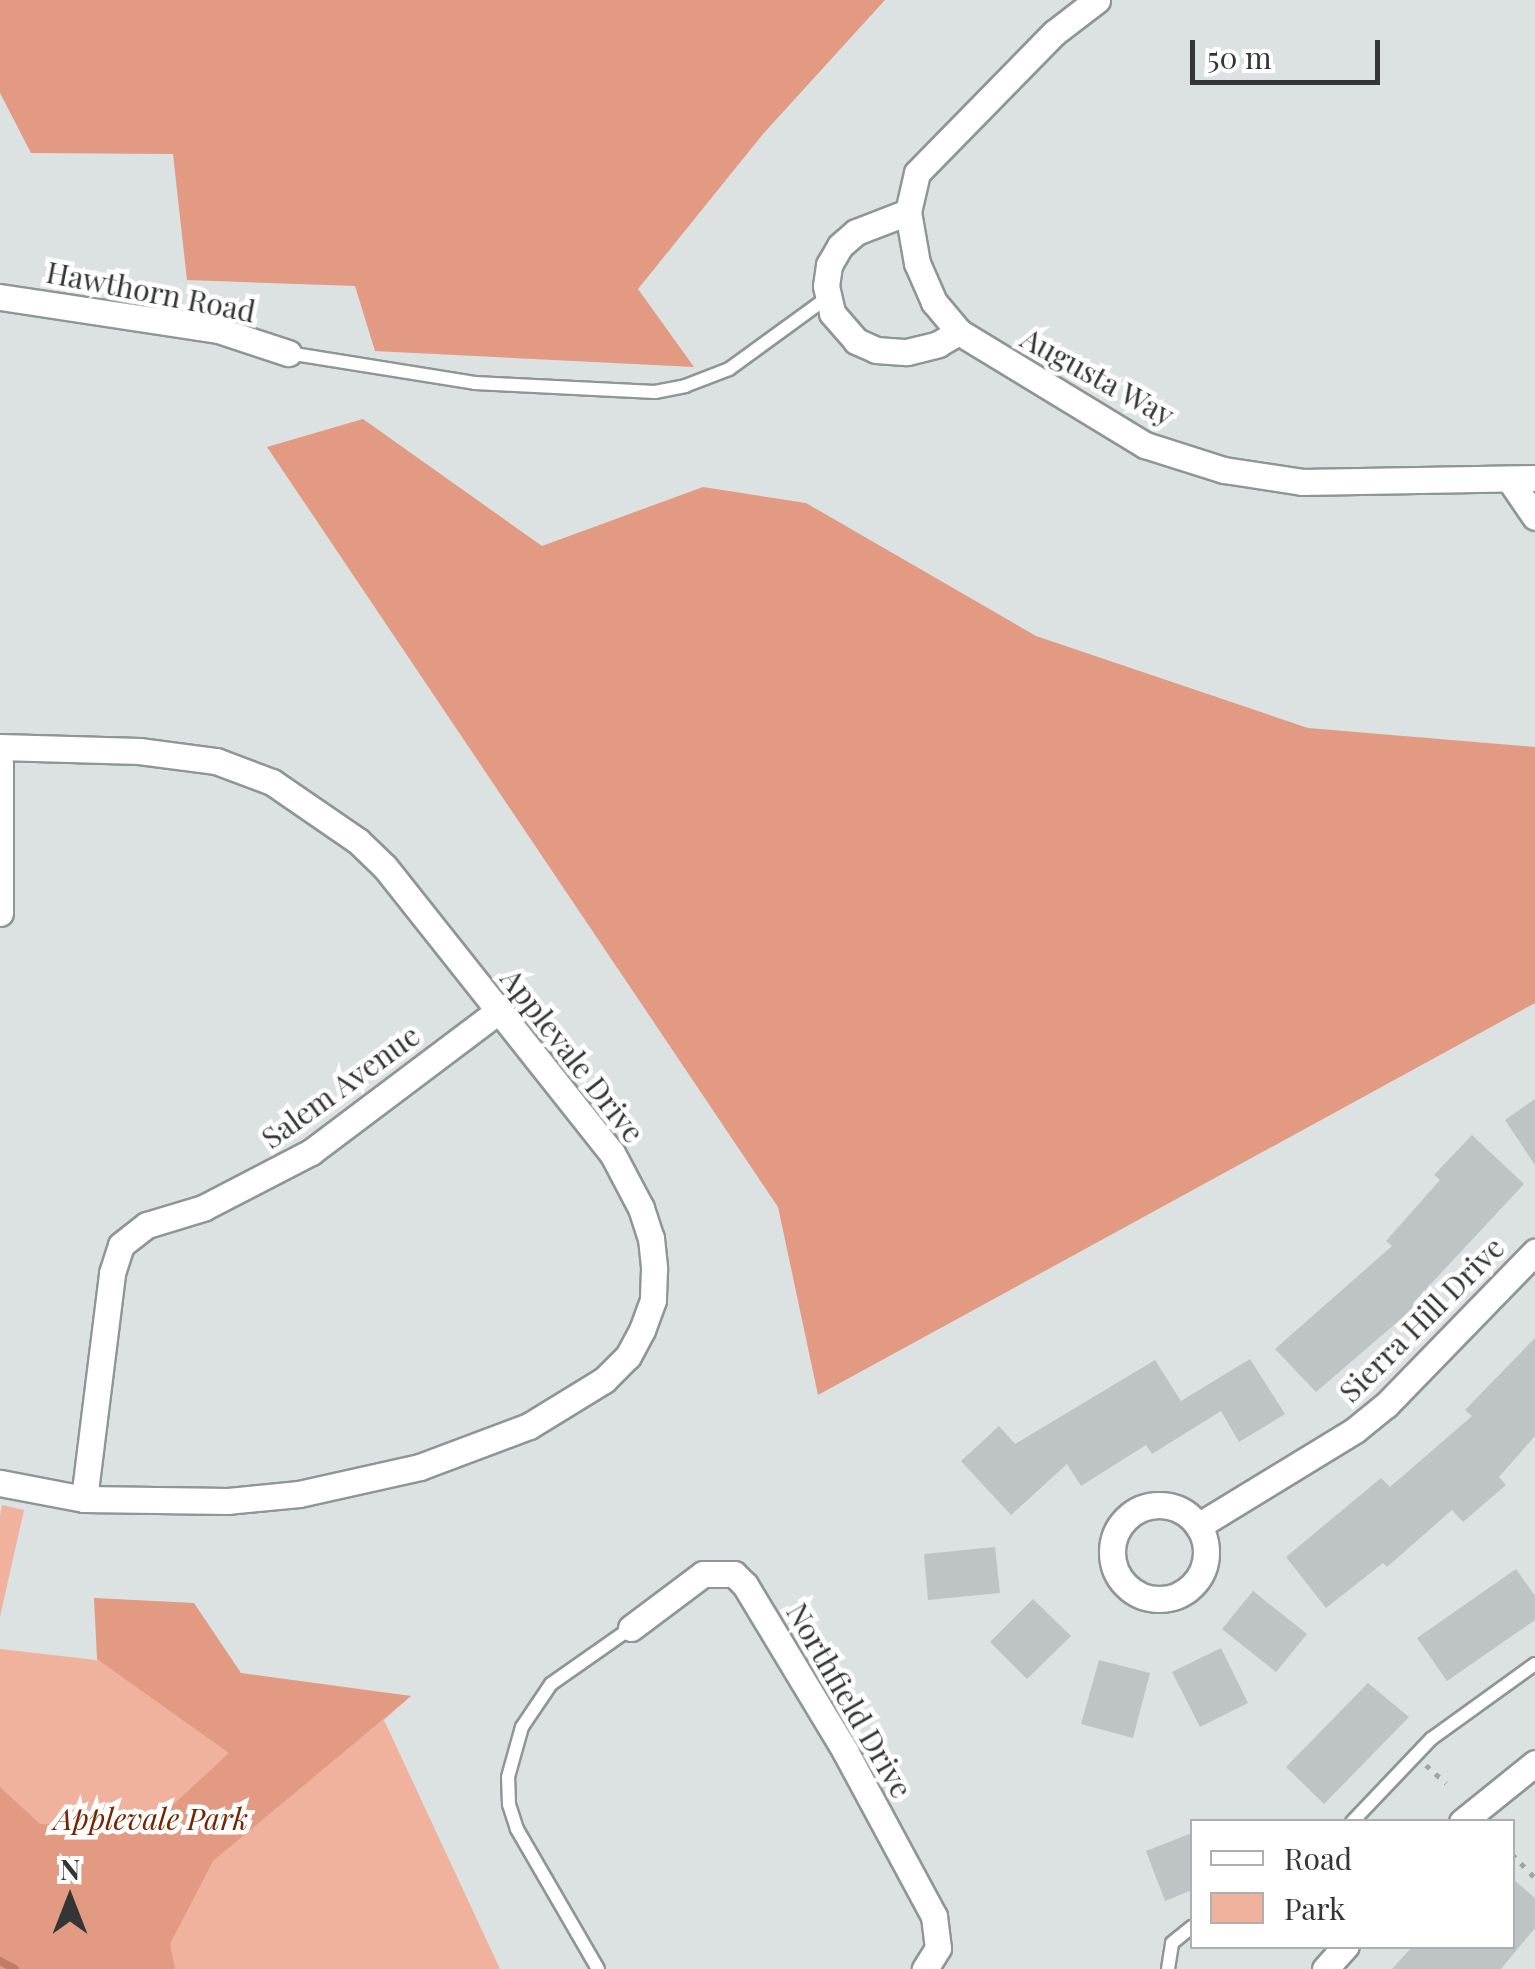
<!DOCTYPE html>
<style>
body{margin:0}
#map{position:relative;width:1535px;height:1969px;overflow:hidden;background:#dce1e2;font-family:"Playfair Display",serif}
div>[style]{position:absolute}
.green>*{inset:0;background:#f0b29d}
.forest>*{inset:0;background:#e29a82}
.stream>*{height:8px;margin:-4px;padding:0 4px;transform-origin:4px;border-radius:4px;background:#c17c64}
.building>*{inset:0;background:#bec4c5}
.path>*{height:5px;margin-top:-2.5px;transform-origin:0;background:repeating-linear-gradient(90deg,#a0a4a5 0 5px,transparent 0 13px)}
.roads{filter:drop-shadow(2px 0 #909596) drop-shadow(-2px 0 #909596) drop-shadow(0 2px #909596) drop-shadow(0 -2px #909596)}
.service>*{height:12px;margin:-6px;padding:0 6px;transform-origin:6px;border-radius:6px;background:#fff}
.minor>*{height:25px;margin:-12.5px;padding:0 12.5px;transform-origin:12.5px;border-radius:12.5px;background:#fff}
.minor>.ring{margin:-12.5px;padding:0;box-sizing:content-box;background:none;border:25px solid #fff;border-radius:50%}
span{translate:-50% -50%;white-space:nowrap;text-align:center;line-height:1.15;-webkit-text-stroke:9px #fff;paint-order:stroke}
.street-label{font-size:30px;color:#343636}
.park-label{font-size:30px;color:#772400;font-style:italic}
.legend{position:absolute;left:1190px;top:1819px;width:325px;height:130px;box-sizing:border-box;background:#fff;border:2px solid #aeafaf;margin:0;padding:12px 18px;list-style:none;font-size:30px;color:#343636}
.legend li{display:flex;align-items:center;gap:20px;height:50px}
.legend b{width:50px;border:2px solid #aeafaf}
.north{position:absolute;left:20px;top:1849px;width:100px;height:100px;-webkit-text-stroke:8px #fff;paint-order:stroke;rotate:0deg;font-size:28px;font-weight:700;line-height:40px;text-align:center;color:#343636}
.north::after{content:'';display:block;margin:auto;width:35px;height:45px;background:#343636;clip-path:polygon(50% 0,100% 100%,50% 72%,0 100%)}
.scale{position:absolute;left:1190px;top:40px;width:190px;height:45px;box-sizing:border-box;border:5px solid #343636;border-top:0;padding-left:12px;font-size:30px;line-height:35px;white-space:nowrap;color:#343636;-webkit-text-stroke:8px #fff;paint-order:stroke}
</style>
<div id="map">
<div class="green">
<i style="clip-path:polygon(2px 1505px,24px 1510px,0 1617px,0 1515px)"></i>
<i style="clip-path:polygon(0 1649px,411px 1696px,384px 1720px,500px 1969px,0 1969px)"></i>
</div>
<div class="forest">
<i style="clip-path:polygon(0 0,885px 0,763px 134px,638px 289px,694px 367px,375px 351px,355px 286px,187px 280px,173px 154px,31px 153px,0 93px)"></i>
<i style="clip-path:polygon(363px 419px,542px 546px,703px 487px,806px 503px,1036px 636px,1308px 728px,1535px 747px,1535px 1003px,818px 1395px,778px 1207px,267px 447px)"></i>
<i style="clip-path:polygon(94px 1598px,194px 1603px,241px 1673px,411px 1696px,213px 1861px,170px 1944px,175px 1969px,0 1969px,0 1787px,40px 1824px,148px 1828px,229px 1753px,97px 1659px)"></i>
</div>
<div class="stream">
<i style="left:0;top:1961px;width:17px;rotate:28deg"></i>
</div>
<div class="building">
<i style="clip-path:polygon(1535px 1099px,1535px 1165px,1505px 1120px)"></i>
<i style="clip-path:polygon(1472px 1135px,1524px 1184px,1413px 1303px,1416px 1306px,1316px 1392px,1275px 1349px,1392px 1246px,1386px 1241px,1440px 1180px,1434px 1175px)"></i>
<i style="clip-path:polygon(1535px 1338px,1535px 1436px,1499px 1477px,1506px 1485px,1463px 1522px,1452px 1510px,1387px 1567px,1383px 1563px,1326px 1608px,1286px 1557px,1381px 1478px,1390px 1487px,1472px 1416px,1465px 1410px)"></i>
<i style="clip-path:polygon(1250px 1359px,1285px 1414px,1239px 1442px,1221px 1411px,1152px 1454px,1146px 1445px,1081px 1486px,1067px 1464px,1011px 1515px,961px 1461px,999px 1426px,1015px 1444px,1155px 1360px,1181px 1401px)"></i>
<i style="clip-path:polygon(995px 1547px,1000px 1593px,928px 1600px,924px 1554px)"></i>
<i style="clip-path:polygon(1516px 1569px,1535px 1596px,1535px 1620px,1447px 1681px,1417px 1638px)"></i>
<i style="clip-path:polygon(1253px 1591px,1307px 1634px,1276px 1672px,1222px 1629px)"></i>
<i style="clip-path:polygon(1033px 1599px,1071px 1636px,1027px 1679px,990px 1642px)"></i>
<i style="clip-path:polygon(1221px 1648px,1248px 1703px,1200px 1727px,1172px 1672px)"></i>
<i style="clip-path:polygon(1099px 1660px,1150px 1673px,1133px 1738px,1081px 1724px)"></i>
<i style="clip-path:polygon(1368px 1683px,1409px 1717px,1324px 1804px,1286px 1767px)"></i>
<i style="clip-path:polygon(1192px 1833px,1192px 1890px,1165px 1901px,1146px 1851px)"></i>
<i style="clip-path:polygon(1512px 1878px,1535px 1898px,1535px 1928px,1501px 1969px,1392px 1969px,1413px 1946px,1512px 1946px)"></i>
</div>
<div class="path">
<i style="left:1426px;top:1765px;width:27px;rotate:42deg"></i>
<i style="left:1512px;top:1854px;width:33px;rotate:46deg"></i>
</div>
<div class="roads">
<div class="service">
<i style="left:288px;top:353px;width:189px;rotate:9.1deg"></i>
<i style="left:475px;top:383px;width:180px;rotate:2.9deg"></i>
<i style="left:655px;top:392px;width:31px;rotate:-11deg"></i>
<i style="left:685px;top:386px;width:47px;rotate:-21.1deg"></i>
<i style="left:729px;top:369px;width:122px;rotate:-36deg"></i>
<i style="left:1352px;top:1822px;width:115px;rotate:-46.4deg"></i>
<i style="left:1431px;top:1739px;width:128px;rotate:-35.8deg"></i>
<i style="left:598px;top:1969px;width:162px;rotate:-120.1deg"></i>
<i style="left:517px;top:1829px;width:26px;rotate:-108deg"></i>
<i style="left:509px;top:1804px;width:27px;rotate:-92deg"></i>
<i style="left:508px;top:1777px;width:52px;rotate:-74.4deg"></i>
<i style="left:522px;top:1727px;width:52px;rotate:-56deg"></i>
<i style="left:551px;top:1684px;width:98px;rotate:-35deg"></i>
<i style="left:1168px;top:1969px;width:26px;rotate:-81deg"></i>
<i style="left:1172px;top:1943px;width:26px;rotate:-39deg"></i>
</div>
<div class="minor">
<i style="left:1097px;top:0;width:54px;rotate:142.5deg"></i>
<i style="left:1054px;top:33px;width:196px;rotate:134.4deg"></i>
<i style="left:917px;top:173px;width:40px;rotate:103deg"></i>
<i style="left:908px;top:212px;width:52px;rotate:80deg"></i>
<i style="left:917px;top:263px;width:43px;rotate:66.4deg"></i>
<i style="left:934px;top:302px;width:39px;rotate:50deg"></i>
<i style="left:959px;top:332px;width:218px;rotate:31.3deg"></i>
<i style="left:1145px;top:445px;width:83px;rotate:17.6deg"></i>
<i style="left:1224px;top:470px;width:79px;rotate:8.7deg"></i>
<i style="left:1302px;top:482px;width:233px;rotate:-1deg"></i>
<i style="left:908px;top:212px;width:56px;rotate:159deg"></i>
<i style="left:856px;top:232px;width:21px;rotate:139deg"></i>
<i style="left:840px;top:246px;width:22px;rotate:120deg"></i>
<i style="left:829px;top:265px;width:21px;rotate:98deg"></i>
<i style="left:826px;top:286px;width:28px;rotate:77deg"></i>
<i style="left:832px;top:313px;width:37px;rotate:49deg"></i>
<i style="left:856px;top:341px;width:22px;rotate:24deg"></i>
<i style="left:876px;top:350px;width:31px;rotate:4deg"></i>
<i style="left:907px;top:352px;width:32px;rotate:-14deg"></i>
<i style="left:938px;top:344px;width:24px;rotate:-30deg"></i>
<i style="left:0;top:297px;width:220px;rotate:8.6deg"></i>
<i style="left:218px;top:330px;width:74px;rotate:18.2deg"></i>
<i style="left:1509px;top:479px;width:46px;rotate:55.6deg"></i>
<i style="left:0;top:747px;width:139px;rotate:1.6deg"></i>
<i style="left:139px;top:751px;width:78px;rotate:7.4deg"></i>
<i style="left:216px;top:761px;width:60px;rotate:20.6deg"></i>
<i style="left:272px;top:782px;width:104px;rotate:34.5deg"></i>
<i style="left:358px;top:841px;width:37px;rotate:44deg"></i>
<i style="left:385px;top:867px;width:365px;rotate:51.6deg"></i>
<i style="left:612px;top:1153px;width:62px;rotate:62.2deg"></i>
<i style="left:641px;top:1208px;width:32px;rotate:72deg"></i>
<i style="left:651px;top:1238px;width:31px;rotate:84deg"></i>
<i style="left:654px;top:1269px;width:31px;rotate:92deg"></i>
<i style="left:653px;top:1300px;width:32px;rotate:110deg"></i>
<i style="left:642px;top:1330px;width:30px;rotate:118deg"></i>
<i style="left:628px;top:1356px;width:34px;rotate:135deg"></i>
<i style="left:604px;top:1380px;width:88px;rotate:148.5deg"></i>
<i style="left:529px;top:1426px;width:116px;rotate:159.4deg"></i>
<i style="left:420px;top:1467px;width:124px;rotate:167.4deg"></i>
<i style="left:299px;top:1494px;width:71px;rotate:174.4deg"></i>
<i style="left:228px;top:1501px;width:144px;rotate:-179.2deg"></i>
<i style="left:84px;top:1499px;width:86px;rotate:-169.2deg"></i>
<i style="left:0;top:763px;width:150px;rotate:90deg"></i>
<i style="left:84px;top:1499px;width:228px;rotate:-82.9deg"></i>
<i style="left:112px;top:1273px;width:29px;rotate:-72deg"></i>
<i style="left:121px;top:1245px;width:33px;rotate:-38deg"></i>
<i style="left:147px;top:1225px;width:59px;rotate:-16.9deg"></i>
<i style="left:203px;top:1208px;width:122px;rotate:-27.4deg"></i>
<i style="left:311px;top:1152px;width:234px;rotate:-37deg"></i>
<i class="ring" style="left:1112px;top:1505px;width:69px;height:69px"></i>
<i style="left:1198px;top:1526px;width:184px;rotate:-31.4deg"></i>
<i style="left:1355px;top:1430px;width:40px;rotate:-39deg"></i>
<i style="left:1386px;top:1405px;width:214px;rotate:-45.8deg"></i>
<i style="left:631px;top:1628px;width:90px;rotate:-36.9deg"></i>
<i style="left:703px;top:1574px;width:31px"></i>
<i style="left:734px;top:1574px;width:16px;rotate:45deg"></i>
<i style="left:745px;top:1585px;width:194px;rotate:58.9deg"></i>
<i style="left:845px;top:1751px;width:187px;rotate:61.7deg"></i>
<i style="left:934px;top:1916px;width:32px;rotate:83deg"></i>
<i style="left:938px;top:1948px;width:25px;rotate:122deg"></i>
<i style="left:1462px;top:1822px;width:94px;rotate:-38.9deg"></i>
<i style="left:1325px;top:1969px;width:31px;rotate:-48deg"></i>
</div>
</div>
<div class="street-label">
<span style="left:151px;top:291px;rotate:11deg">Hawthorn Road</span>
<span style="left:1098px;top:376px;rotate:29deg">Augusta Way</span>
<span style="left:573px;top:1055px;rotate:52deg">Applevale Drive</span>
<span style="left:340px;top:1086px;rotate:-36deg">Salem Avenue</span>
<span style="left:1421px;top:1319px;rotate:-45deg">Sierra Hill Drive</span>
<span style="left:850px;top:1700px;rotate:60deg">Northfield Drive</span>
</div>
<div class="park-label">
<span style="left:151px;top:1818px">Applevale Park</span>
</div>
<ul class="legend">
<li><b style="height:12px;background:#fff"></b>Road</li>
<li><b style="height:28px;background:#f0b29d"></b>Park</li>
</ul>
<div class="north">N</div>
<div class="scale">50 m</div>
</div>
